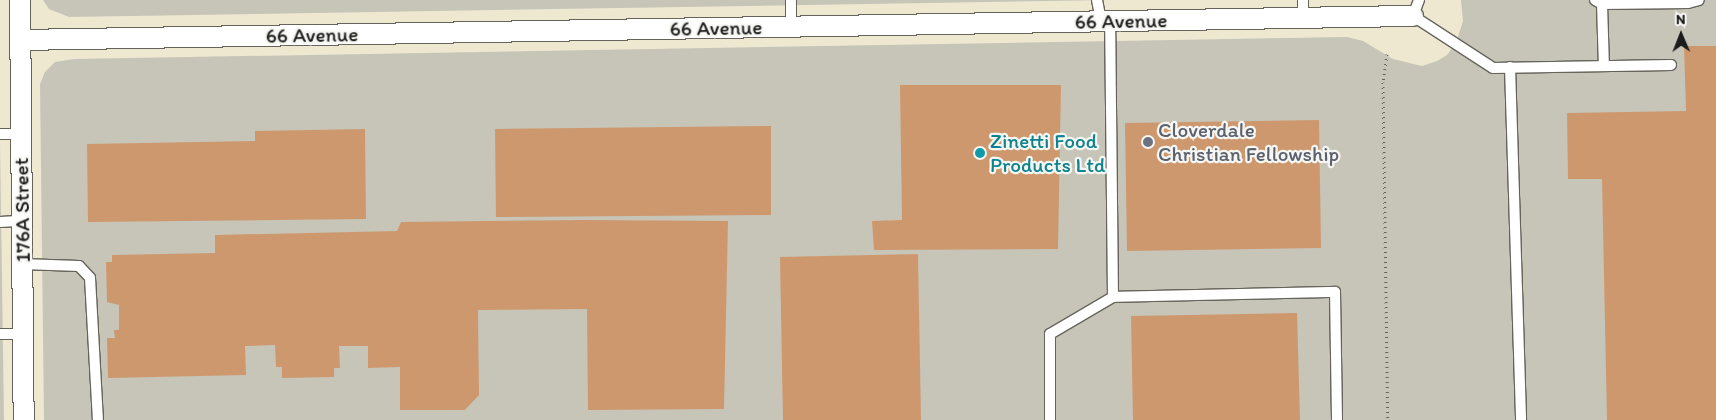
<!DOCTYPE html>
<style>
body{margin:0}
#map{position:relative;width:1716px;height:420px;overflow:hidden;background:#eee8d1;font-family:Itim,sans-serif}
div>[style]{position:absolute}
.industrial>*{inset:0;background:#c6c5b8}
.building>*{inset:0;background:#ce986f}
.path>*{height:3px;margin-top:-1.5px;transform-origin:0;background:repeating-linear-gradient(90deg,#66635b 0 1px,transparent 0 5px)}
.roads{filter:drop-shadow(1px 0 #66635b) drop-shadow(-1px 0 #66635b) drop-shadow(0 1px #66635b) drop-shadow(0 -1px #66635b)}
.lane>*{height:10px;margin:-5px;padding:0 5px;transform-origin:5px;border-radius:5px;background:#fff}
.street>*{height:20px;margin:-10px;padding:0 10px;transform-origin:10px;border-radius:10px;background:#fff}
.dots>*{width:14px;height:14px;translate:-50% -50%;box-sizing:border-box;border:2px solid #f6f6f2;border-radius:50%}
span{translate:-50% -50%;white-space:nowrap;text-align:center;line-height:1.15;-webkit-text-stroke:4.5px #f6f6f2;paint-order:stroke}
.street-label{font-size:21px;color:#1c1c1c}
.worship-label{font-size:21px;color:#5b616d}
.left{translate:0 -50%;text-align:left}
.culture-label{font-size:21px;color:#0d838f}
.north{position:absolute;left:1656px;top:10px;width:50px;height:50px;-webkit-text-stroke:4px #f6f6f2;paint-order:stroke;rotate:359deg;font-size:14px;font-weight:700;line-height:20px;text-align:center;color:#1c1c1c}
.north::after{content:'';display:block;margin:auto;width:18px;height:22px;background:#1c1c1c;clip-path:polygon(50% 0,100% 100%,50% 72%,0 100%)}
</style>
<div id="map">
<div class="industrial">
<i style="clip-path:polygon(43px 0,1109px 0,69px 17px,49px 9px)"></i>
<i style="clip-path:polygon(1461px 0,1716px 0,1716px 420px,44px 420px,40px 84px,45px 72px,55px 62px,74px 59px,1347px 37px,1363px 41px,1393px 59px,1422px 66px,1437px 61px,1447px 55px,1456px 43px,1463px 21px)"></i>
<i style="clip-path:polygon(0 141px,4px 420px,0 420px)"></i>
</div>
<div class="building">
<i style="clip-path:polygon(1684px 46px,1716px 46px,1716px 420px,1607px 420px,1602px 179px,1568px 179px,1567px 113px,1686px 111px)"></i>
<i style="clip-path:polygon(900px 85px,1061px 85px,1058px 249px,874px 250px,872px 221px,902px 220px)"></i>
<i style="clip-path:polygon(1319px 120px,1321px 248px,1127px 251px,1125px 123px)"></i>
<i style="clip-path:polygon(771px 126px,771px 215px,496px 217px,495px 129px)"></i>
<i style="clip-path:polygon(365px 129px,366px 219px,88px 222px,87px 144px,255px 141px,255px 131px)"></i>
<i style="clip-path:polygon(586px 220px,728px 221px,724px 409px,588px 410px,587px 309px,478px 310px,479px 395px,465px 410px,400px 410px,400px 367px,368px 368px,368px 346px,339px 346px,340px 368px,334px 368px,334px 377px,282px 378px,282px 367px,276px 367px,275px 345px,245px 346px,246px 375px,108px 378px,107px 338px,115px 338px,114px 330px,119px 330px,119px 305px,107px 302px,106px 262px,112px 262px,112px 255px,215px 253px,215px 235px,397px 231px,401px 222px)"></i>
<i style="clip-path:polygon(918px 254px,921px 420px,783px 420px,780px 257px)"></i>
<i style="clip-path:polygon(1297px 313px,1300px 420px,1133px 420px,1131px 316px)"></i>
</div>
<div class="path">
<i style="left:1387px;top:54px;width:28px;rotate:98deg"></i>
<i style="left:1383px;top:82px;width:338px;rotate:89.2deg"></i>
</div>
<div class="roads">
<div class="lane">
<i style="left:791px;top:0;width:27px;rotate:90deg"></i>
<i style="left:1097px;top:0;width:21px;rotate:79deg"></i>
<i style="left:1303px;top:0;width:18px;rotate:90deg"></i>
<i style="left:1419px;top:0;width:17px;rotate:111deg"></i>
<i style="left:1413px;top:16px;width:95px;rotate:33deg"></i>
<i style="left:1493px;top:68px;width:178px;rotate:-1deg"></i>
<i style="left:1595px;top:0;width:8px;rotate:30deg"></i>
<i style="left:1602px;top:4px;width:62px;rotate:88.2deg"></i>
<i style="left:1602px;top:4px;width:86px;rotate:-0.7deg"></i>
<i style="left:1688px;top:3px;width:11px;rotate:-15deg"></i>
<i style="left:1510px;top:67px;width:353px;rotate:88.2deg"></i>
<i style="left:0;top:134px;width:21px"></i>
<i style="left:0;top:222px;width:22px;rotate:-3deg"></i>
<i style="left:22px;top:264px;width:57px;rotate:2deg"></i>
<i style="left:79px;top:266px;width:16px;rotate:47deg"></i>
<i style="left:90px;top:278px;width:142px;rotate:86.8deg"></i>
<i style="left:1113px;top:297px;width:222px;rotate:-1.3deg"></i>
<i style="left:1335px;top:292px;width:128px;rotate:89.1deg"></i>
<i style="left:0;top:334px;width:23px"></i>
<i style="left:1050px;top:420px;width:86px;rotate:-90deg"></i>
<i style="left:1050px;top:334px;width:73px;rotate:-30.4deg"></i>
<i style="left:1113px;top:297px;width:276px;rotate:-90.6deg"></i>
</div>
<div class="street">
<i style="left:20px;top:0;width:420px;rotate:89.5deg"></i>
<i style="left:20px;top:40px;width:1393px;rotate:-0.99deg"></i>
</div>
</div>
<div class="dots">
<i style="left:1148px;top:142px;background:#6b7280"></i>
<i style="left:980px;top:153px;background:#0f9aa8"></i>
</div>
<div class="street-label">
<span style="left:1121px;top:21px;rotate:-1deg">66 Avenue</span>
<span style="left:716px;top:28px;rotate:-1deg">66 Avenue</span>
<span style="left:312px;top:35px;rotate:-1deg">66 Avenue</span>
<span style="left:22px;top:210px;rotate:-91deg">176A Street</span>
</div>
<div class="worship-label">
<span class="left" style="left:1158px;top:142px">Cloverdale<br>Christian Fellowship</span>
</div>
<div class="culture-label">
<span class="left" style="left:990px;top:153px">Zinetti Food<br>Products Ltd</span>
</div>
<div class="north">N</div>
</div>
